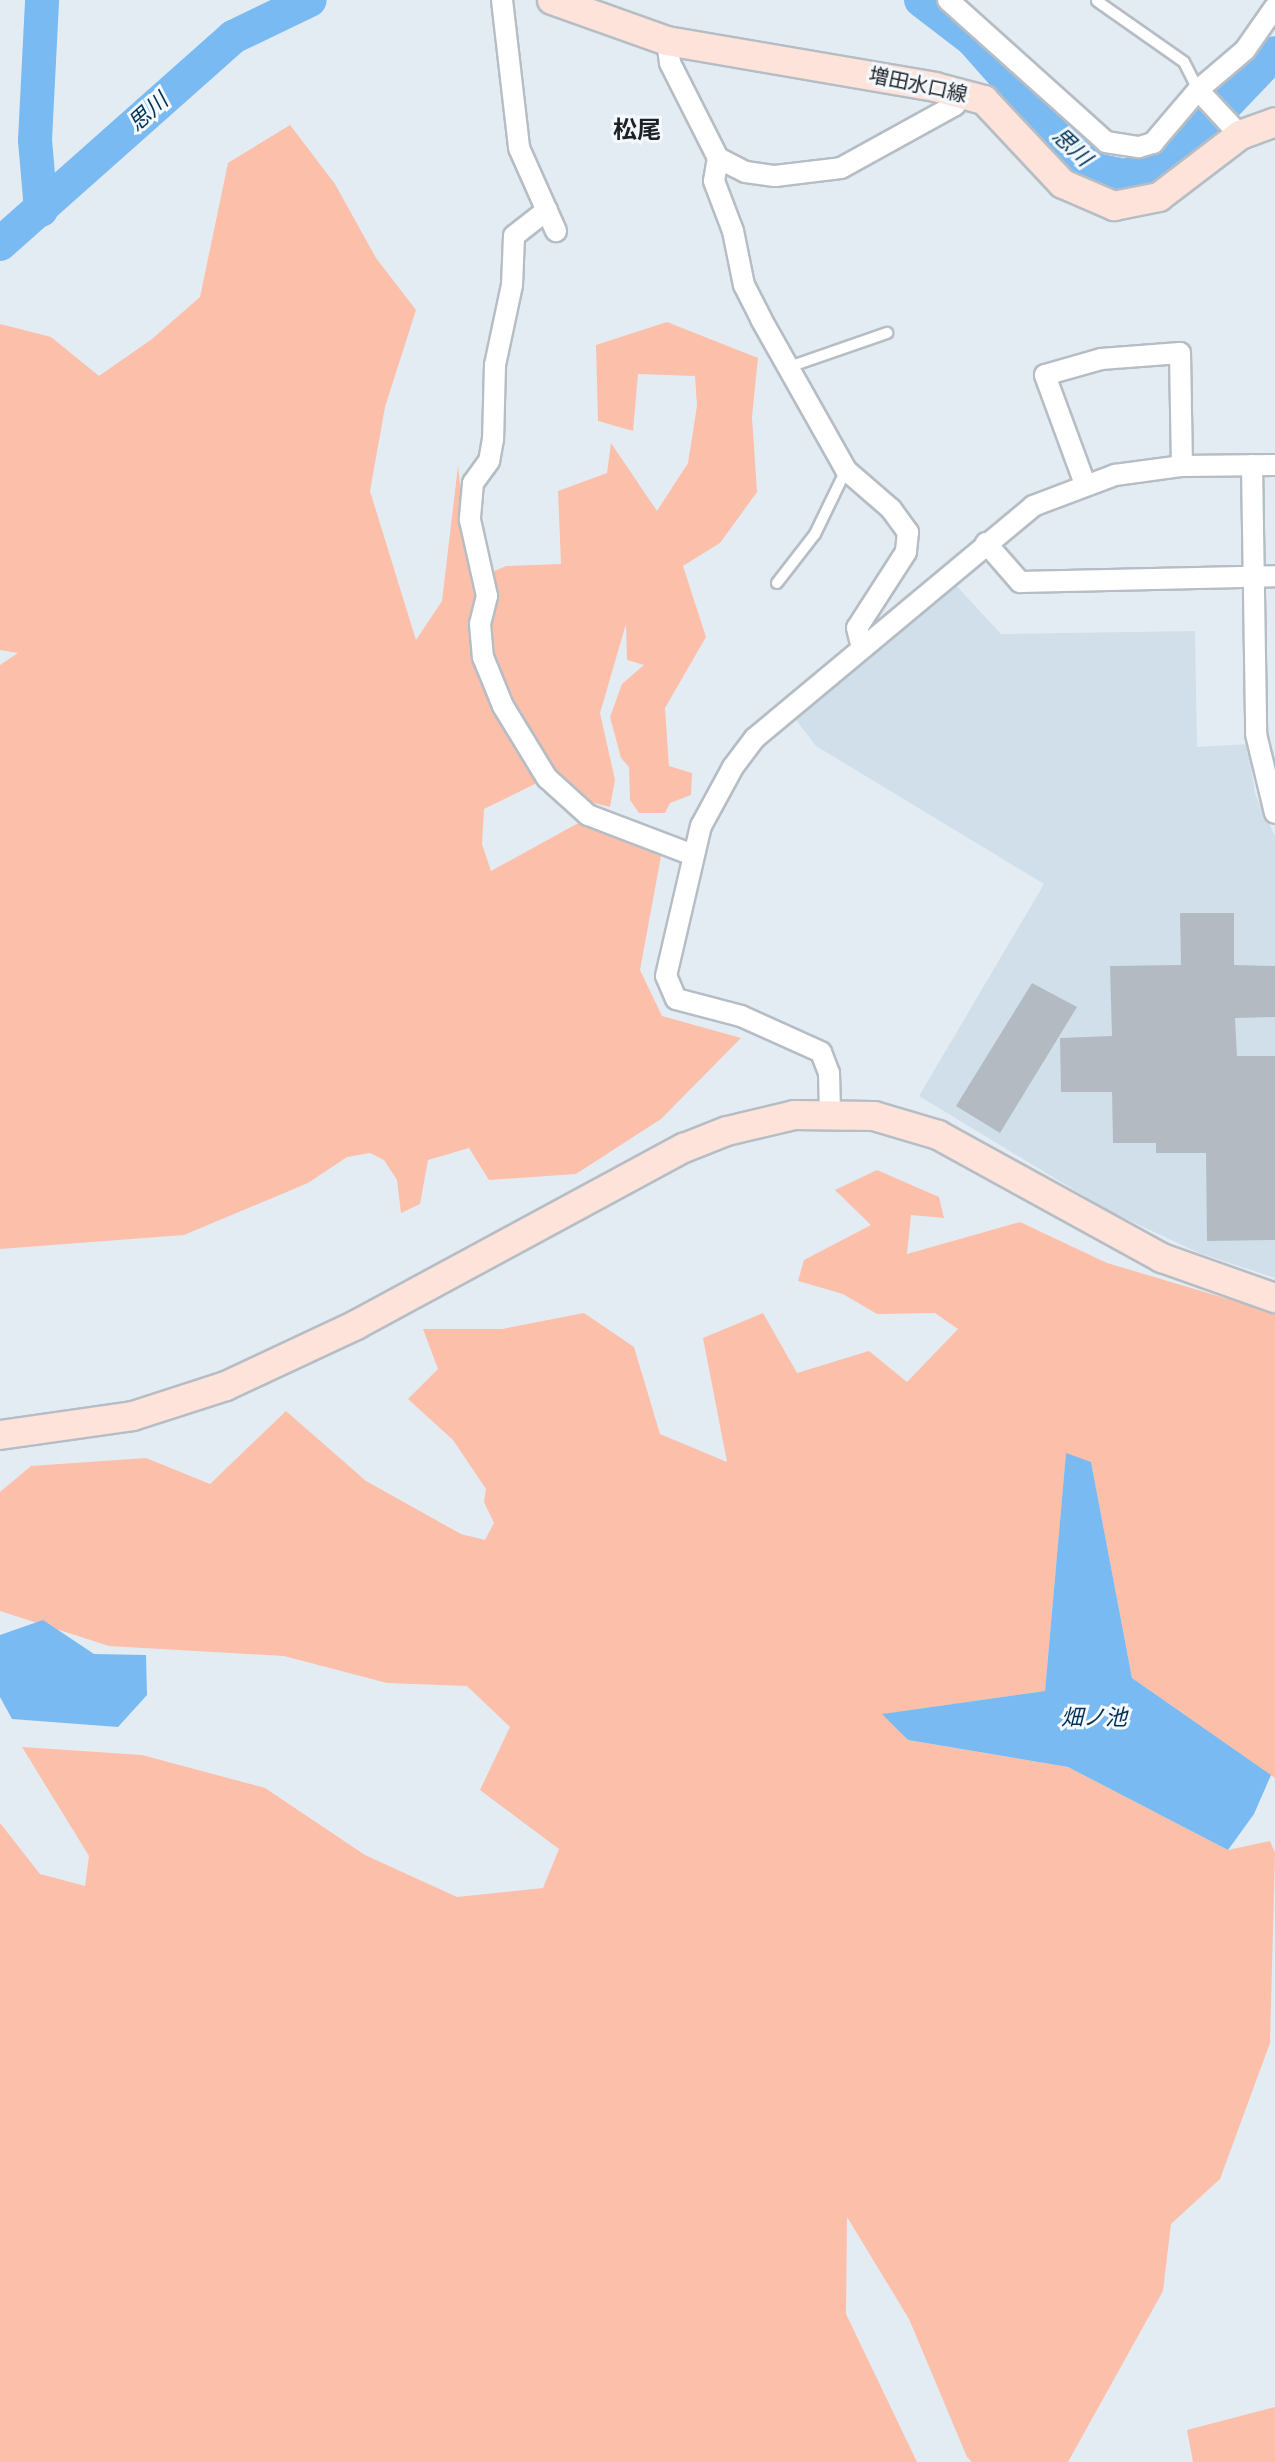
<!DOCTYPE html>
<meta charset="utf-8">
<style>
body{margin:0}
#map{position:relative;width:1275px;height:2462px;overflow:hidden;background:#e4ecf3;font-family:"Crimson Pro","Noto Sans JP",serif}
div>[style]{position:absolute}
.built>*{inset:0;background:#d1dfeb}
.green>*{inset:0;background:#fcbfaa}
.water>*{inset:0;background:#7abaf2}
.river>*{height:34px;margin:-17px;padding:0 17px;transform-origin:17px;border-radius:17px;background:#7abaf2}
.building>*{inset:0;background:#b4bac1}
.roads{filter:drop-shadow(2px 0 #b6bdc4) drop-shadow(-2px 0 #b6bdc4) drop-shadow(0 2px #b6bdc4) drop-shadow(0 -2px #b6bdc4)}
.lane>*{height:10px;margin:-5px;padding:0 5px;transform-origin:5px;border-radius:5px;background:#fff}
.street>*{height:20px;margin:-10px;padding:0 10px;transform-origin:10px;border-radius:10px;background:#fff}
.secondary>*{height:28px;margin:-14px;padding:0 14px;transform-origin:14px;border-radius:14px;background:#fde3da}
span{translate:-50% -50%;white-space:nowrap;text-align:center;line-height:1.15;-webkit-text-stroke:6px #f3f9fe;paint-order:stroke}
.street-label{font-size:20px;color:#1f2124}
.water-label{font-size:22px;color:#003154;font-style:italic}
.quarter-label{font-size:24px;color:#1f2124;font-weight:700}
</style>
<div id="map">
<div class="built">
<i style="clip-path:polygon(954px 583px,1001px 634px,1195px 631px,1197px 747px,1248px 744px,1255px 794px,1275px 836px,1275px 1278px,1199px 1253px,1109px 1211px,919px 1096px,1044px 884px,816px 746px,793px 716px)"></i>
</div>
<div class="green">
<i style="clip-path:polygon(290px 125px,335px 184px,376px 258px,416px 310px,385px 407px,370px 491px,416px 640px,442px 601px,458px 466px,471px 581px,506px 566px,561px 564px,558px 491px,607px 473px,611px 443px,657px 511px,688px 463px,697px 406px,695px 376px,638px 374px,633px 431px,598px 421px,596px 345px,667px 322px,758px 358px,752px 417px,757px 492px,720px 543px,683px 566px,706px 637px,665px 708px,669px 766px,692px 773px,691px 795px,670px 803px,665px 813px,639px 813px,630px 800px,629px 767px,621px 758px,610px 717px,622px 684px,644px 665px,627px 660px,626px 624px,600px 713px,615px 780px,610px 807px,582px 800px,549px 777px,484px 809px,482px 844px,491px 871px,580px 822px,661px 856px,640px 970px,662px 1016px,741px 1038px,661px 1119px,576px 1174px,489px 1180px,469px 1148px,428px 1160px,420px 1204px,401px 1213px,397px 1180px,384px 1160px,370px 1153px,347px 1157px,308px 1183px,184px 1235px,0 1249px,0 665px,18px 653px,0 650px,0 324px,51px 337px,99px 376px,152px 339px,200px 297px,228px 163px)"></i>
<i style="clip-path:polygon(877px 1170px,939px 1197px,944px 1218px,911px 1215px,907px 1254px,1020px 1222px,1107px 1263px,1275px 1313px,1275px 1778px,1132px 1678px,1091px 1463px,1066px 1454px,1045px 1691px,883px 1714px,908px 1740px,1068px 1767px,1228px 1850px,1270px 1841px,1275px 1853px,1270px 2043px,1220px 2179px,1171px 2224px,1163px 2291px,1068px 2462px,972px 2462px,967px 2457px,909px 2319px,847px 2217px,846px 2314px,917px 2462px,0 2462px,0 1823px,40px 1874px,85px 1886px,89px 1856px,22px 1747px,142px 1755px,265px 1788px,365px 1855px,457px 1897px,543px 1888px,559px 1849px,480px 1790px,510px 1727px,467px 1686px,387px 1683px,284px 1656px,109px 1646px,0 1611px,0 1492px,31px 1466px,146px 1458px,210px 1484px,286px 1411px,366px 1481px,461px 1534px,485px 1540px,494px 1523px,484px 1502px,486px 1489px,453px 1440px,408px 1399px,438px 1369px,423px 1329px,502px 1329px,584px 1313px,634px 1347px,660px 1434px,727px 1462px,703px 1338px,763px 1313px,797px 1373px,869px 1351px,907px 1382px,958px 1329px,935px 1313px,877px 1314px,843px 1294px,798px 1281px,804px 1260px,871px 1225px,835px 1190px)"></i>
<i style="clip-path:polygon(1275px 2407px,1275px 2462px,1193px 2462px,1187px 2430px)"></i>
</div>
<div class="water">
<i style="clip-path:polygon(1066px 1453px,1091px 1462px,1132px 1678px,1271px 1775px,1254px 1814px,1228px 1850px,1068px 1767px,908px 1740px,882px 1714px,1045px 1691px)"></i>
<i style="clip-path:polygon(43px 1620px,94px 1654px,146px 1655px,147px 1695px,118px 1727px,12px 1719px,0 1697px,0 1635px)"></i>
</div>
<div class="river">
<i style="left:921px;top:0;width:64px;rotate:37.4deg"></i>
<i style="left:972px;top:39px;width:139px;rotate:48.5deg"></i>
<i style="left:1064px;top:143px;width:41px;rotate:41.1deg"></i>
<i style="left:1095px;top:170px;width:31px;rotate:11deg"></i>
<i style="left:1125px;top:176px;width:34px;rotate:-17deg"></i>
<i style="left:1157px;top:166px;width:37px;rotate:-35deg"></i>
<i style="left:1187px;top:145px;width:127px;rotate:-46.3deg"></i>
<i style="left:41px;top:210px;width:70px;rotate:-94.9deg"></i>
<i style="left:35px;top:140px;width:140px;rotate:-87.1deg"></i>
<i style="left:0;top:244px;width:312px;rotate:-41.6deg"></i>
<i style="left:233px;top:37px;width:85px;rotate:-25.7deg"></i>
</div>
<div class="building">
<i style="clip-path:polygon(1180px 913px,1234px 913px,1234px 965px,1275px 966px,1275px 1017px,1235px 1018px,1237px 1056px,1275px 1056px,1275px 1240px,1207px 1241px,1206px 1153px,1156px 1153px,1156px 1143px,1113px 1143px,1112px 1092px,1061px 1092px,1060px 1038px,1112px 1036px,1110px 966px,1181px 965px)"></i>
<i style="clip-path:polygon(1032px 983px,1077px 1007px,1000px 1133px,956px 1106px)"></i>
</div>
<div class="roads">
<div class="lane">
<i style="left:1097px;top:1px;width:106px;rotate:35deg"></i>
<i style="left:1184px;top:62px;width:31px;rotate:63deg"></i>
<i style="left:789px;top:367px;width:104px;rotate:-19.1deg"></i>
<i style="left:777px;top:583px;width:62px;rotate:-52.2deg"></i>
<i style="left:815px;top:534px;width:71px;rotate:-64.2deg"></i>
</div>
<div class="street">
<i style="left:502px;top:0;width:149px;rotate:83.4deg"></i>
<i style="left:519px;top:148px;width:91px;rotate:66deg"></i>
<i style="left:948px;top:0;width:212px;rotate:41.9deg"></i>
<i style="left:1106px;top:142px;width:33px;rotate:9deg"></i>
<i style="left:1139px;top:147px;width:15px;rotate:-16deg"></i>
<i style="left:1153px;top:143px;width:70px;rotate:-49.7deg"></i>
<i style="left:1198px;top:90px;width:62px;rotate:-40.4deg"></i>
<i style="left:1245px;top:50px;width:52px;rotate:-55.1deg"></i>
<i style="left:667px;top:41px;width:22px;rotate:82deg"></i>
<i style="left:670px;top:63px;width:106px;rotate:63.2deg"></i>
<i style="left:718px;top:158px;width:31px;rotate:27deg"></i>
<i style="left:746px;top:172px;width:29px;rotate:8deg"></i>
<i style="left:775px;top:176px;width:66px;rotate:-6.9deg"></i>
<i style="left:841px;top:168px;width:130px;rotate:-28.9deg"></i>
<i style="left:955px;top:105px;width:14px;rotate:-69deg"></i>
<i style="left:1198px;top:90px;width:62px;rotate:47deg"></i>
<i style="left:718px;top:158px;width:23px;rotate:100deg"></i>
<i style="left:714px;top:181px;width:53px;rotate:69.2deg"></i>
<i style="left:733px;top:231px;width:55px;rotate:78.5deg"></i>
<i style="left:744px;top:285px;width:38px;rotate:63deg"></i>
<i style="left:761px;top:319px;width:173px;rotate:60.6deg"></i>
<i style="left:846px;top:470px;width:60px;rotate:40.9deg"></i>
<i style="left:891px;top:509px;width:29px;rotate:54deg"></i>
<i style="left:908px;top:532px;width:20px;rotate:96deg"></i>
<i style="left:906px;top:552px;width:90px;rotate:122.8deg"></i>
<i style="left:857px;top:628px;width:21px;rotate:76deg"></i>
<i style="left:547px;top:210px;width:42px;rotate:141.8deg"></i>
<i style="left:514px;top:236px;width:49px;rotate:92.3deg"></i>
<i style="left:512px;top:285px;width:82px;rotate:102deg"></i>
<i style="left:495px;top:365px;width:74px;rotate:91.5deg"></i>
<i style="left:493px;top:439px;width:22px;rotate:100deg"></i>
<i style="left:489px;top:461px;width:27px;rotate:126deg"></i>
<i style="left:473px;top:483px;width:37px;rotate:95deg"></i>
<i style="left:470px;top:520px;width:78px;rotate:77.4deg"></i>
<i style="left:487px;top:596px;width:29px;rotate:104deg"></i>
<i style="left:480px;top:624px;width:33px;rotate:85deg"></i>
<i style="left:483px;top:657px;width:53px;rotate:67.8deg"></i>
<i style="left:503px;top:706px;width:84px;rotate:58.6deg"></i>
<i style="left:547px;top:778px;width:55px;rotate:42.1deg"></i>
<i style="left:588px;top:815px;width:112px;rotate:20.9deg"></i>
<i style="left:1252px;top:465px;width:269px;rotate:89.1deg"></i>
<i style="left:1256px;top:734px;width:81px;rotate:76.5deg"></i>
<i style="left:1085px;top:484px;width:116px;rotate:-110.2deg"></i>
<i style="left:1045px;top:375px;width:58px;rotate:-15.9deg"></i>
<i style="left:1101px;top:359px;width:79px;rotate:-4.3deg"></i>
<i style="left:1180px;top:353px;width:113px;rotate:89deg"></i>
<i style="left:986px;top:543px;width:52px;rotate:48.9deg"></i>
<i style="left:1020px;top:582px;width:255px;rotate:-1.3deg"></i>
<i style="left:830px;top:1113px;width:40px;rotate:-91.4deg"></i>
<i style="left:829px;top:1073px;width:22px;rotate:-111deg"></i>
<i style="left:821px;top:1052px;width:88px;rotate:-155.8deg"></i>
<i style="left:741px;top:1016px;width:67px;rotate:-165.3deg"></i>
<i style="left:676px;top:999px;width:25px;rotate:-113deg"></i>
<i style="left:666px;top:976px;width:154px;rotate:-76.9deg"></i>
<i style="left:701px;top:826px;width:67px;rotate:-61.5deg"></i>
<i style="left:733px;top:767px;width:36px;rotate:-53deg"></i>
<i style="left:755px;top:738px;width:362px;rotate:-39.8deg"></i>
<i style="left:1033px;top:506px;width:88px;rotate:-20.7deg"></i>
<i style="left:1115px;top:475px;width:68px;rotate:-7.7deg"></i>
<i style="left:1182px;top:466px;width:93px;rotate:-0.6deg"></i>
</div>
<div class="secondary">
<i style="left:552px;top:0;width:122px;rotate:19.6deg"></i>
<i style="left:667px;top:41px;width:272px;rotate:9.7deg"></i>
<i style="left:935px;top:87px;width:51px;rotate:14.9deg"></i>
<i style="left:984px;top:100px;width:115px;rotate:46.8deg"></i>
<i style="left:1063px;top:184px;width:56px;rotate:23.3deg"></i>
<i style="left:1114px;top:206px;width:46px;rotate:-11.3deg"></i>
<i style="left:1159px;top:197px;width:102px;rotate:-37.4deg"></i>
<i style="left:1240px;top:135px;width:37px;rotate:-20deg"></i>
<i style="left:0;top:1435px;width:134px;rotate:-8.1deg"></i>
<i style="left:133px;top:1416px;width:98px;rotate:-17.9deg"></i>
<i style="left:226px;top:1386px;width:144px;rotate:-25.1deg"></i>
<i style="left:356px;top:1325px;width:373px;rotate:-28.4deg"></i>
<i style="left:684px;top:1148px;width:46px;rotate:-21.6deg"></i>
<i style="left:727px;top:1131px;width:69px;rotate:-13.4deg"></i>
<i style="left:794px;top:1115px;width:80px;rotate:0.7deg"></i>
<i style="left:874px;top:1116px;width:67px;rotate:16.5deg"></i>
<i style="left:938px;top:1135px;width:256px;rotate:28.8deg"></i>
<i style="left:1162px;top:1258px;width:120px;rotate:19.5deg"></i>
</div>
</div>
<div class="street-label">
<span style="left:918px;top:85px;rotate:12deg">増田水口線</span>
</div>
<div class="water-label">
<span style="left:148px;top:112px;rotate:-42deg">思川</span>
<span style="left:1072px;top:147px;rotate:43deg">思川</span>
<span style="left:1094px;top:1718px">畑ノ池</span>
</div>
<div class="quarter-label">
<span style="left:637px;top:130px">松尾</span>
</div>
</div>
